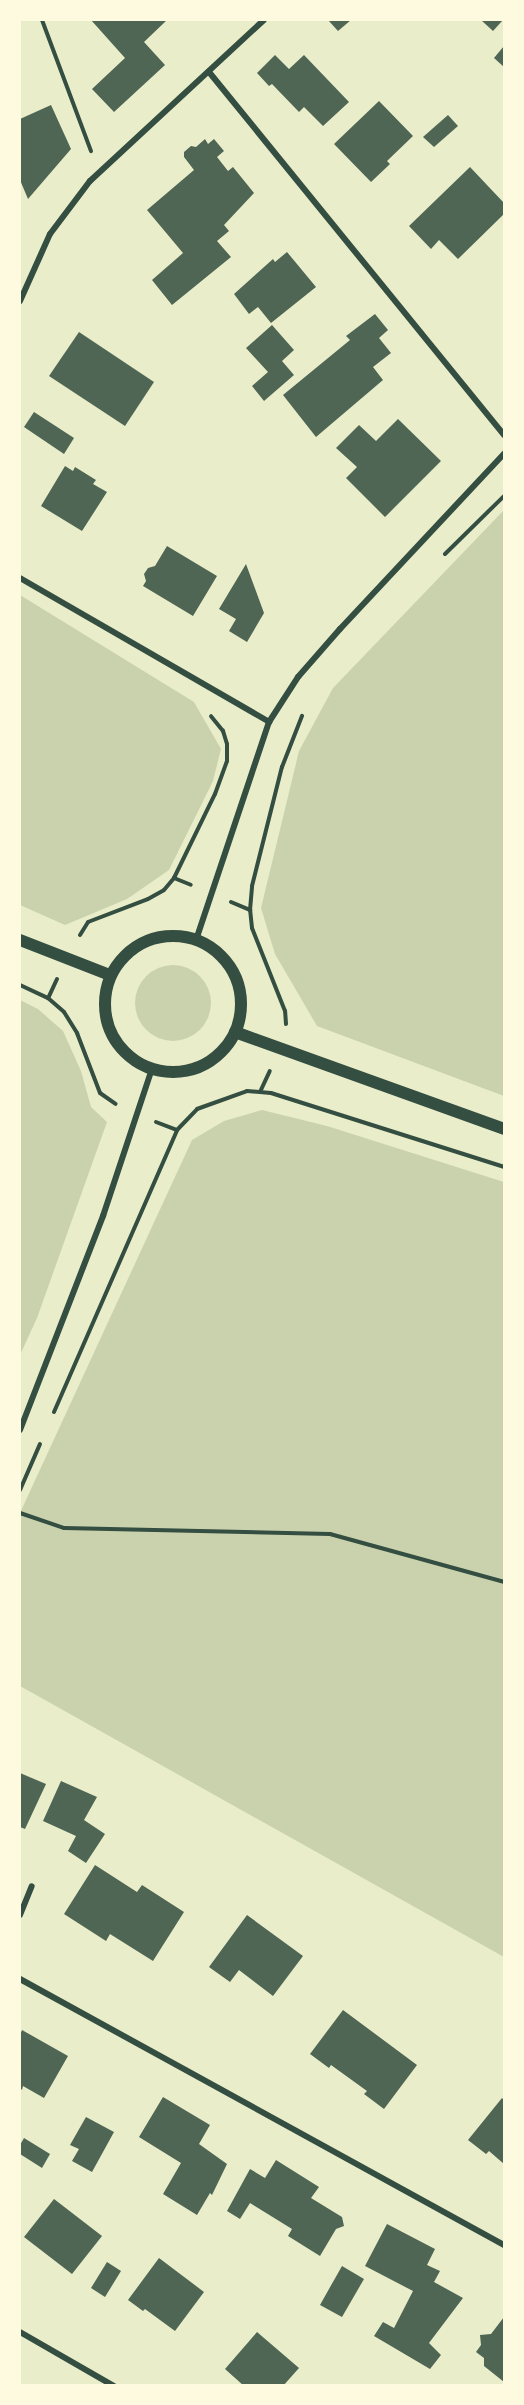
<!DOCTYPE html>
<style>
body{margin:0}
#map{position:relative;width:524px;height:2405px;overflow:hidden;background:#e9edc9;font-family:"Fira Sans",sans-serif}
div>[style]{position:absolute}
.green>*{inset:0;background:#cad2ad}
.round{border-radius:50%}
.building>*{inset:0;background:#4f6655}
.path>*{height:4px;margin:-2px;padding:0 2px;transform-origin:2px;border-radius:2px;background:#344e41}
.minor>*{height:6px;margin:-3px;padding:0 3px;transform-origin:3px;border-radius:3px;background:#344e41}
.secondary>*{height:12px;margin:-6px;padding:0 6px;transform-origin:6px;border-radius:6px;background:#344e41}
.secondary>.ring{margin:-6px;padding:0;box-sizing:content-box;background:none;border:12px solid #344e41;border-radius:50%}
span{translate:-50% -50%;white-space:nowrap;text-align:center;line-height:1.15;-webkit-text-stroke:4.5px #fefae0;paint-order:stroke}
.frame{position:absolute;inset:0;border:21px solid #fefae0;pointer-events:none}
</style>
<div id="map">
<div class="green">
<i style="clip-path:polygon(504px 510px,504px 1096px,317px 1026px,275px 954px,261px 908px,299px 751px,333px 688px)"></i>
<i style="clip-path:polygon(20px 595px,194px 702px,221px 749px,213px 781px,169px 870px,127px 899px,65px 925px,20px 905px)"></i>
<i class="round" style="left:135px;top:965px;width:76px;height:76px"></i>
<i style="clip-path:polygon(20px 1000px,38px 1009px,63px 1031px,81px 1071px,91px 1107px,107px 1122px,37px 1318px,20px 1355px)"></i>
<i style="clip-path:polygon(262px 1110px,327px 1126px,504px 1182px,504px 1957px,20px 1686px,20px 1513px,192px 1140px,224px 1121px)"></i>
</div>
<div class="building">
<i style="clip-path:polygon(91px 20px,167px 20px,144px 42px,165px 65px,114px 112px,92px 89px,125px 58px)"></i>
<i style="clip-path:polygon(328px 20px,351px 20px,338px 31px)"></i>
<i style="clip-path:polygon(481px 20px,503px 20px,493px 31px)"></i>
<i style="clip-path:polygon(504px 46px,504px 67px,494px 58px)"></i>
<i style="clip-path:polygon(275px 55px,289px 69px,304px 55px,349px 102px,323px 126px,304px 107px,299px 112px,272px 84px,269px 86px,257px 73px)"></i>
<i style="clip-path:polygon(379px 101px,413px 136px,387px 161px,390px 164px,371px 182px,334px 144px)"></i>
<i style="clip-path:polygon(51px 105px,71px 149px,28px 199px,20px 180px,20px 119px)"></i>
<i style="clip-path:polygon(448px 115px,458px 126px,434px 147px,423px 137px)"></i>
<i style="clip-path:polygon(205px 139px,208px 144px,214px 139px,224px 151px,217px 157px,228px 171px,233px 167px,254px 193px,224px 225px,229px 231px,217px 241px,231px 257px,172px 305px,152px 280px,183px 253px,147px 210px,194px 170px,184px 157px,184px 152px,191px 146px,196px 147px)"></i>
<i style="clip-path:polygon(470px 167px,504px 203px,504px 214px,458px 259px,439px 240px,431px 249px,409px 226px)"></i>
<i style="clip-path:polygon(287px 252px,316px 287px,271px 323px,258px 307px,249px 314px,234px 294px,273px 259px,275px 262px)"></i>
<i style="clip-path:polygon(375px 314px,388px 330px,379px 338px,391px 353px,373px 367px,383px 380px,316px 437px,283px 395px,350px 340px,346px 336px)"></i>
<i style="clip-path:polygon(272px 325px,294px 350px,282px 361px,294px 375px,264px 401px,252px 386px,268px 372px,246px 348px)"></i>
<i style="clip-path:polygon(79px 332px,154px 382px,125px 426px,49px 376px)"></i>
<i style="clip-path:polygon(34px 412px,74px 438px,64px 454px,24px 427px)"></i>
<i style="clip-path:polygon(398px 419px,441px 461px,385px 517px,346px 478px,357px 467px,336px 448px,359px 425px,376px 441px)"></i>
<i style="clip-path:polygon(65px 466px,73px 471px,75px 467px,96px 480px,93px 484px,107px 492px,82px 531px,41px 506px)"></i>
<i style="clip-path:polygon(167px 546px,217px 576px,193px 616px,143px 586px,146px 581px,144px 574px,148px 568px,155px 566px)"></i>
<i style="clip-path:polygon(246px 564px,264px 613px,247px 642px,229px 631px,236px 619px,219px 609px)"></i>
<i style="clip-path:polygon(20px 1773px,46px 1784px,25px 1829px,20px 1827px)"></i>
<i style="clip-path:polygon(61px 1781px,97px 1797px,84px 1820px,105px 1834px,86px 1863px,68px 1851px,76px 1836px,43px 1821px)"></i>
<i style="clip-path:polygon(95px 1865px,137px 1892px,142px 1885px,184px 1912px,153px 1961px,110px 1934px,106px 1941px,64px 1914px)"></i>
<i style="clip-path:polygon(247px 1915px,303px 1956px,273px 1996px,239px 1970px,230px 1982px,209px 1967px)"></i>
<i style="clip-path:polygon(343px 2010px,417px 2065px,384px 2109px,364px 2094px,367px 2091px,331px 2065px,329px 2068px,310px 2054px)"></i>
<i style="clip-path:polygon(22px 2030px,68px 2056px,44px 2098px,23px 2086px,22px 2090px,20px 2088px,20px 2035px)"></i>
<i style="clip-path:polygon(163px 2097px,210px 2125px,199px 2144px,227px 2164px,212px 2195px,210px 2193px,197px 2215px,163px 2194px,181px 2163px,139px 2137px)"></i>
<i style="clip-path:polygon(502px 2098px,504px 2100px,504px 2164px,489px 2151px,486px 2154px,468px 2140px)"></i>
<i style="clip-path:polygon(86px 2117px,114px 2132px,92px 2172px,72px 2161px,79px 2149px,70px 2145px)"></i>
<i style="clip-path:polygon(24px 2138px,50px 2154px,42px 2168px,20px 2154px,20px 2145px)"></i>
<i style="clip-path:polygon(276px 2160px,319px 2187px,311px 2198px,342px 2217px,344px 2226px,336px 2229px,320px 2256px,288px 2236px,292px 2229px,250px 2203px,240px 2219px,227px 2211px,250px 2169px,265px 2178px)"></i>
<i style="clip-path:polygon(54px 2199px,102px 2236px,72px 2274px,24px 2237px)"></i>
<i style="clip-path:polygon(387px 2224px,435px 2249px,427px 2265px,440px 2271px,434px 2282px,463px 2298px,429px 2343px,441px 2355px,430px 2369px,374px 2336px,383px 2322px,394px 2328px,413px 2291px,365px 2266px)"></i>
<i style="clip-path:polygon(159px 2258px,204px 2292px,175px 2331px,145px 2309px,143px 2311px,128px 2300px)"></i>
<i style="clip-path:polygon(107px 2262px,121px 2271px,105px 2297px,91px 2288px)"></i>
<i style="clip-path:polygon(342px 2266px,364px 2279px,342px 2317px,320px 2305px)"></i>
<i style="clip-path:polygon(504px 2317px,504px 2382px,484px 2366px,484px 2358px,476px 2352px,481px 2345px,480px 2335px,491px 2334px)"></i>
<i style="clip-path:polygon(257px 2332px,299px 2368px,283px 2386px,244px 2386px,225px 2369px)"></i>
</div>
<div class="path">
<i style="left:42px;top:20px;width:140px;rotate:69.5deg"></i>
<i style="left:445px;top:554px;width:83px;rotate:-44.5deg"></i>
<i style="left:174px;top:878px;width:18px;rotate:22deg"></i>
<i style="left:231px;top:902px;width:21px;rotate:23deg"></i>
<i style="left:80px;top:935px;width:15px;rotate:-58deg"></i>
<i style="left:88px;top:922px;width:64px;rotate:-21deg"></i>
<i style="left:148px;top:899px;width:18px;rotate:-29deg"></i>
<i style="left:164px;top:890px;width:16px;rotate:-50deg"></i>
<i style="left:174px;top:878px;width:93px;rotate:-64deg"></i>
<i style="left:215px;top:794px;width:35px;rotate:-70deg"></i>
<i style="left:227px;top:761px;width:17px;rotate:-90deg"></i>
<i style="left:227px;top:744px;width:14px;rotate:-107deg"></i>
<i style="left:223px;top:731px;width:19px;rotate:-129deg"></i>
<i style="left:57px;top:979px;width:21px;rotate:115deg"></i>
<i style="left:48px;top:998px;width:21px;rotate:41deg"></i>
<i style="left:64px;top:1012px;width:25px;rotate:58deg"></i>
<i style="left:77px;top:1033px;width:64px;rotate:69deg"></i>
<i style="left:100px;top:1093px;width:19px;rotate:35deg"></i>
<i style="left:20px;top:985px;width:31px;rotate:25deg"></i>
<i style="left:286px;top:1024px;width:13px;rotate:-94deg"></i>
<i style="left:285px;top:1011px;width:89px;rotate:-111.7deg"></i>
<i style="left:252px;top:928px;width:18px;rotate:-96deg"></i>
<i style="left:250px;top:910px;width:24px;rotate:-85deg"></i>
<i style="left:252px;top:886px;width:123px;rotate:-75.9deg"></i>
<i style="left:282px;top:767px;width:55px;rotate:-68.6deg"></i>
<i style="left:260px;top:1092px;width:23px;rotate:-65deg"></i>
<i style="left:156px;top:1122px;width:22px;rotate:21deg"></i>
<i style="left:54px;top:1412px;width:308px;rotate:-66.4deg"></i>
<i style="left:177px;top:1130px;width:29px;rotate:-46deg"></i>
<i style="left:197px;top:1109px;width:53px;rotate:-19.8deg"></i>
<i style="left:247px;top:1091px;width:24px;rotate:5deg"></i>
<i style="left:271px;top:1093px;width:244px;rotate:17.6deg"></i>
<i style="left:20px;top:1490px;width:50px;rotate:-66.5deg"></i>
<i style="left:20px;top:1513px;width:46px;rotate:18.8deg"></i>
<i style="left:64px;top:1528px;width:266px;rotate:1.3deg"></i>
<i style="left:330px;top:1534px;width:180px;rotate:15.4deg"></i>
</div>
<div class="minor">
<i style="left:209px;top:72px;width:468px;rotate:50.9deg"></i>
<i style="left:20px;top:301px;width:73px;rotate:-65.9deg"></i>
<i style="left:50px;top:234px;width:66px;rotate:-53deg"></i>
<i style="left:90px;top:181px;width:237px;rotate:-42.8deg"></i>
<i style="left:20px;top:578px;width:288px;rotate:30deg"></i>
<i style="left:196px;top:940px;width:230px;rotate:-71.5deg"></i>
<i style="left:269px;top:722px;width:54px;rotate:-57.2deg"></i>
<i style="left:298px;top:677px;width:64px;rotate:-48.8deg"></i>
<i style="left:340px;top:629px;width:240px;rotate:-46.9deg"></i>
<i style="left:20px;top:1430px;width:230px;rotate:-68.8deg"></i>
<i style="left:103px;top:1216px;width:155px;rotate:-71.6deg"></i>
<i style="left:20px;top:1915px;width:31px;rotate:-68deg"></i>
<i style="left:20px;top:1979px;width:552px;rotate:28.79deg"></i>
<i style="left:20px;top:2332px;width:108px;rotate:29.9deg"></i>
</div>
<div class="secondary">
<i class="ring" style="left:105px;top:936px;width:124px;height:124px"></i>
<i style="left:20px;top:940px;width:97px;rotate:21.3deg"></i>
<i style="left:235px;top:1032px;width:286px;rotate:19.8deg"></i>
</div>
<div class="frame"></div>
</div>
